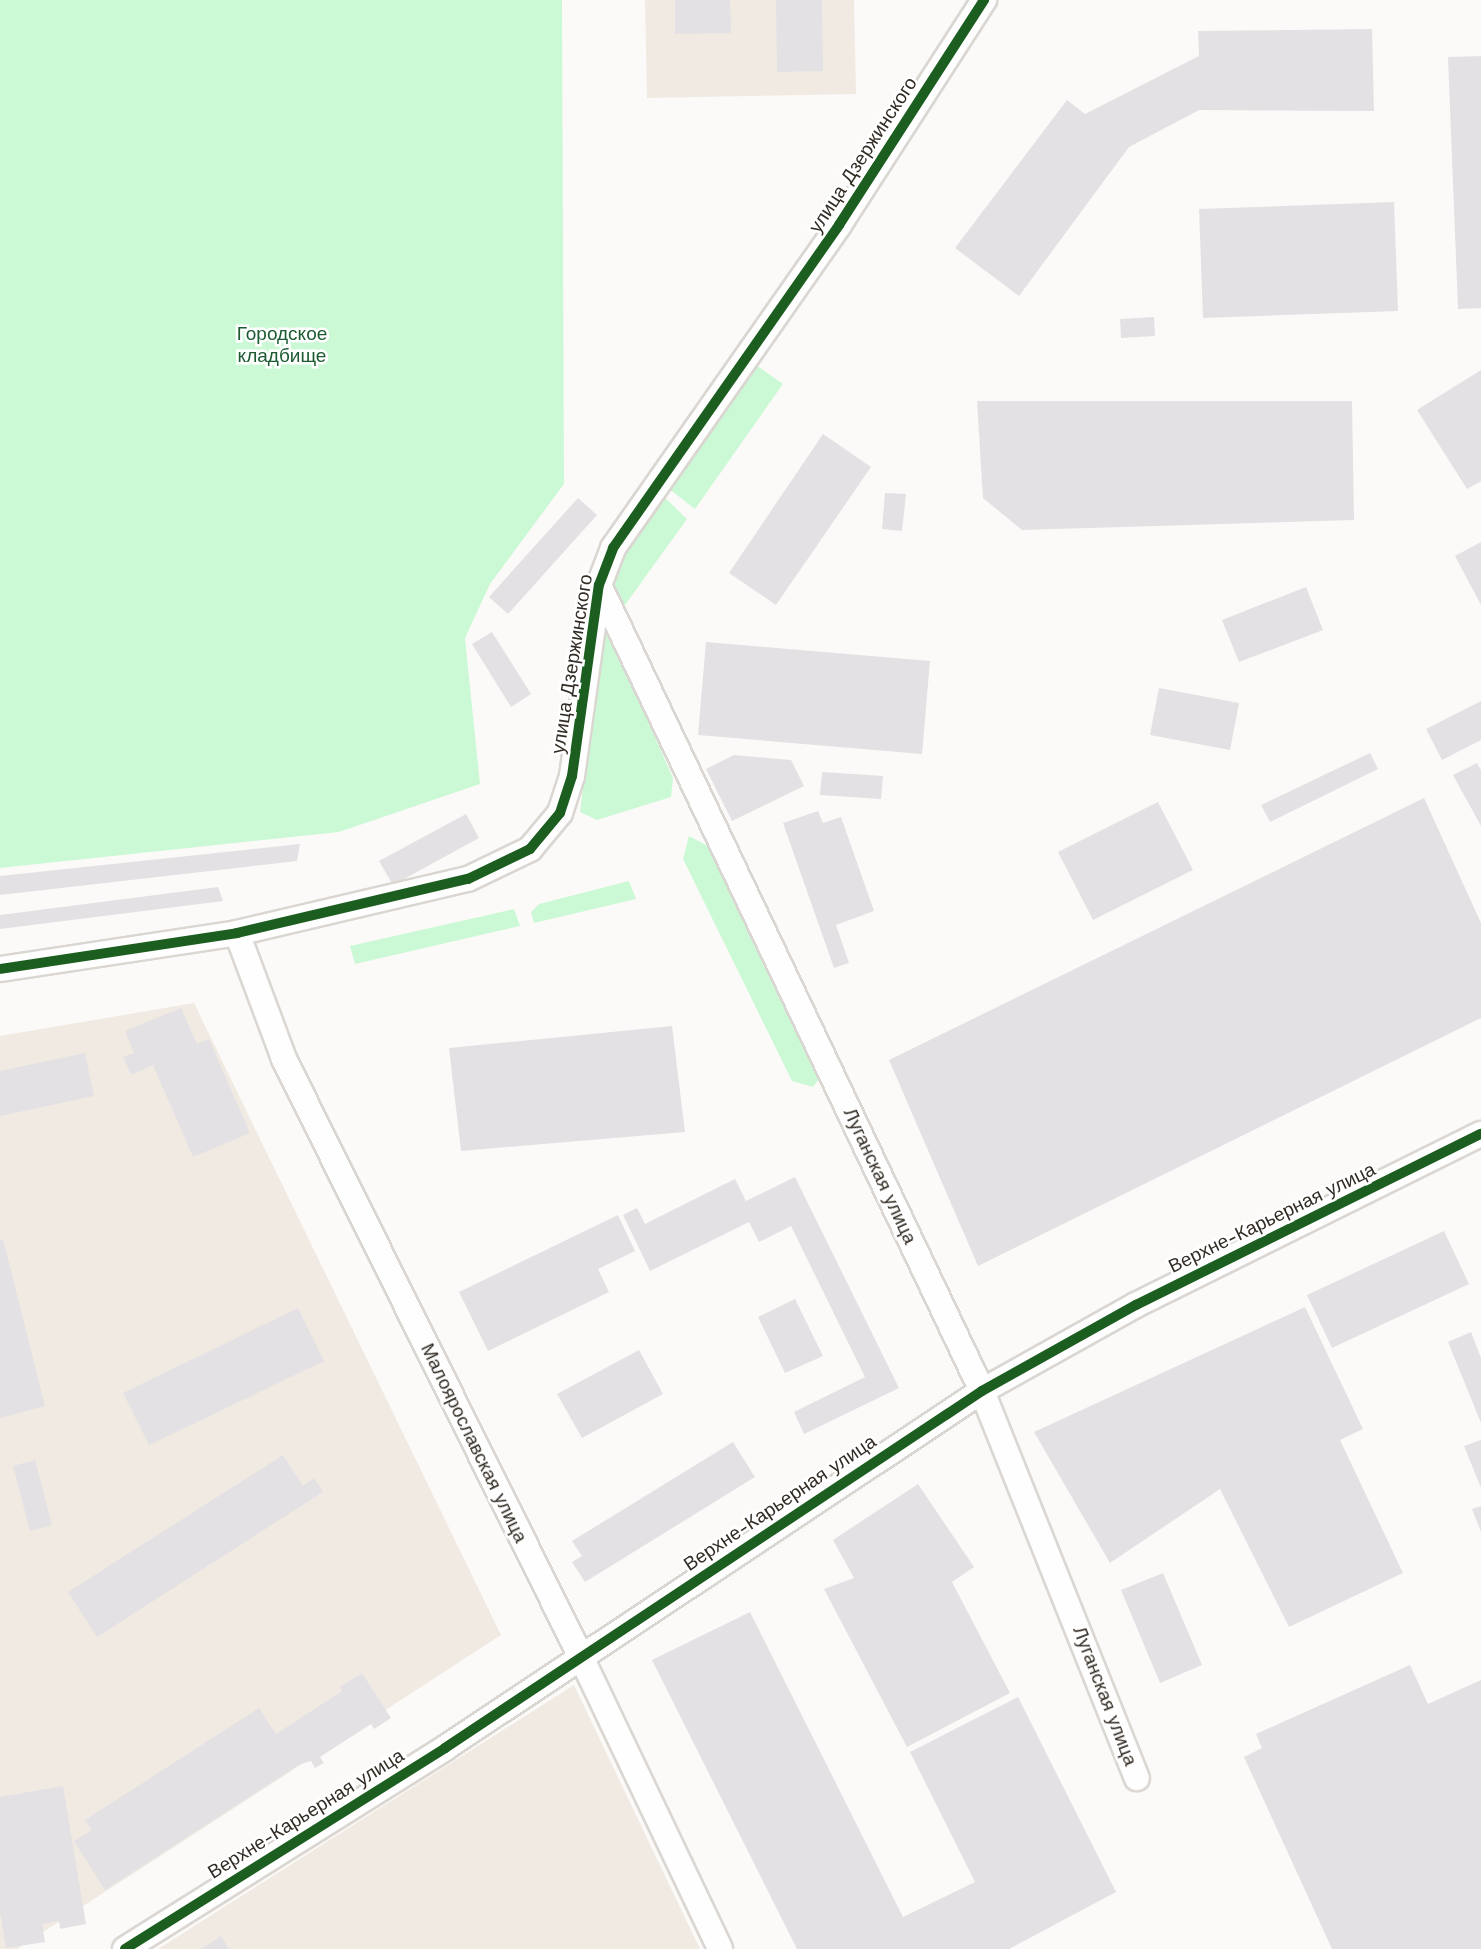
<!DOCTYPE html>
<meta charset="utf-8">
<style>
body{margin:0}
#map{position:relative;width:1481px;height:1949px;overflow:hidden;background:#fcfaf8;font-family:"Work Sans",sans-serif}
div>[style]{position:absolute}
.built>*{inset:0;background:#f0eae3}
.green>*{inset:0;background:#ccf9d5}
.building>*{inset:0;background:#e3e1e3}
.roads{filter:drop-shadow(2px 0 #dad6d1) drop-shadow(-2px 0 #dad6d1) drop-shadow(0 2px #dad6d1) drop-shadow(0 -2px #dad6d1)}
.minor>*{height:24px;margin:-12px;padding:0 12px;transform-origin:12px;border-radius:12px;background:#fffefe}
.cycleway>*{height:10px;margin:-5px;padding:0 5px;transform-origin:5px;border-radius:5px;background:#1b5e20}
span{translate:-50% -50%;white-space:nowrap;text-align:center;line-height:1.15;-webkit-text-stroke:5px #fff;paint-order:stroke}
.street-label{font-size:19px;color:#332c24}
.park-label{font-size:19px;color:#1c5b31}
</style>
<div id="map">
<div class="built">
<i style="clip-path:polygon(645px 0,854px 0,856px 94px,647px 98px)"></i>
<i style="clip-path:polygon(194px 1003px,501px 1635px,17px 1949px,0 1949px,0 1036px)"></i>
<i style="clip-path:polygon(574px 1685px,700px 1949px,158px 1949px)"></i>
</div>
<div class="green">
<i style="clip-path:polygon(0 0,562px 0,564px 484px,490px 584px,465px 638px,480px 784px,339px 832px,0 868px)"></i>
<i style="clip-path:polygon(753px 363px,783px 384px,695px 509px,664px 485px)"></i>
<i style="clip-path:polygon(658px 491px,687px 519px,620px 612px,610px 572px)"></i>
<i style="clip-path:polygon(603px 619px,673px 778px,671px 797px,597px 820px,580px 812px)"></i>
<i style="clip-path:polygon(689px 836px,708px 846px,818px 1068px,819px 1079px,813px 1087px,792px 1081px,683px 859px)"></i>
<i style="clip-path:polygon(629px 881px,636px 899px,534px 923px,531px 912px,539px 904px)"></i>
<i style="clip-path:polygon(514px 909px,520px 926px,355px 964px,350px 946px)"></i>
</div>
<div class="building">
<i style="clip-path:polygon(675px 0,730px 0,731px 33px,675px 34px)"></i>
<i style="clip-path:polygon(776px 0,822px 0,823px 71px,777px 72px)"></i>
<i style="clip-path:polygon(1372px 29px,1374px 111px,1199px 110px,1129px 147px,1019px 296px,955px 248px,1067px 100px,1085px 114px,1199px 56px,1198px 31px)"></i>
<i style="clip-path:polygon(1481px 56px,1481px 308px,1458px 309px,1448px 57px)"></i>
<i style="clip-path:polygon(1394px 202px,1398px 311px,1203px 318px,1199px 209px)"></i>
<i style="clip-path:polygon(1154px 317px,1155px 336px,1121px 338px,1120px 319px)"></i>
<i style="clip-path:polygon(1481px 370px,1481px 481px,1467px 489px,1417px 410px)"></i>
<i style="clip-path:polygon(977px 401px,1352px 401px,1354px 520px,1022px 530px,983px 498px)"></i>
<i style="clip-path:polygon(823px 434px,871px 467px,776px 605px,729px 573px)"></i>
<i style="clip-path:polygon(885px 493px,906px 494px,902px 531px,882px 529px)"></i>
<i style="clip-path:polygon(578px 498px,597px 515px,508px 614px,489px 597px)"></i>
<i style="clip-path:polygon(1481px 542px,1481px 605px,1455px 556px)"></i>
<i style="clip-path:polygon(1306px 587px,1323px 630px,1239px 662px,1222px 620px)"></i>
<i style="clip-path:polygon(492px 632px,531px 694px,511px 707px,472px 644px)"></i>
<i style="clip-path:polygon(706px 642px,930px 661px,922px 754px,698px 735px)"></i>
<i style="clip-path:polygon(1159px 688px,1239px 703px,1230px 750px,1150px 735px)"></i>
<i style="clip-path:polygon(1481px 701px,1481px 740px,1442px 760px,1426px 729px)"></i>
<i style="clip-path:polygon(1370px 753px,1378px 769px,1270px 822px,1261px 805px)"></i>
<i style="clip-path:polygon(734px 755px,791px 760px,804px 786px,732px 821px,706px 769px)"></i>
<i style="clip-path:polygon(1477px 763px,1481px 770px,1481px 826px,1453px 775px)"></i>
<i style="clip-path:polygon(822px 772px,883px 776px,881px 799px,820px 795px)"></i>
<i style="clip-path:polygon(1424px 798px,1481px 923px,1481px 1018px,978px 1266px,889px 1060px)"></i>
<i style="clip-path:polygon(1158px 802px,1193px 870px,1093px 920px,1058px 852px)"></i>
<i style="clip-path:polygon(818px 811px,823px 823px,841px 817px,874px 911px,836px 925px,849px 963px,834px 968px,783px 823px)"></i>
<i style="clip-path:polygon(466px 814px,479px 838px,393px 885px,379px 861px)"></i>
<i style="clip-path:polygon(300px 844px,297px 861px,0 895px,0 876px)"></i>
<i style="clip-path:polygon(218px 887px,223px 901px,0 929px,0 915px)"></i>
<i style="clip-path:polygon(181px 1008px,197px 1044px,209px 1039px,250px 1133px,193px 1157px,153px 1065px,131px 1075px,123px 1057px,134px 1053px,125px 1031px)"></i>
<i style="clip-path:polygon(672px 1026px,685px 1132px,461px 1151px,449px 1048px)"></i>
<i style="clip-path:polygon(85px 1053px,94px 1096px,0 1116px,0 1071px)"></i>
<i style="clip-path:polygon(795px 1177px,899px 1388px,804px 1434px,794px 1412px,865px 1377px,791px 1226px,759px 1242px,749px 1222px,650px 1271px,623px 1215px,637px 1208px,645px 1224px,735px 1179px,746px 1201px)"></i>
<i style="clip-path:polygon(618px 1215px,635px 1251px,598px 1269px,609px 1292px,488px 1351px,459px 1292px)"></i>
<i style="clip-path:polygon(1444px 1231px,1469px 1284px,1332px 1348px,1307px 1295px)"></i>
<i style="clip-path:polygon(3px 1239px,45px 1406px,0 1418px,0 1240px)"></i>
<i style="clip-path:polygon(795px 1299px,823px 1356px,785px 1373px,758px 1317px)"></i>
<i style="clip-path:polygon(1305px 1307px,1363px 1429px,1340px 1440px,1403px 1573px,1289px 1627px,1220px 1489px,1110px 1563px,1034px 1432px)"></i>
<i style="clip-path:polygon(298px 1308px,324px 1361px,149px 1445px,123px 1393px)"></i>
<i style="clip-path:polygon(1471px 1332px,1481px 1358px,1481px 1423px,1448px 1342px)"></i>
<i style="clip-path:polygon(639px 1350px,663px 1394px,582px 1438px,557px 1394px)"></i>
<i style="clip-path:polygon(1481px 1440px,1481px 1488px,1464px 1446px)"></i>
<i style="clip-path:polygon(733px 1442px,755px 1477px,585px 1582px,572px 1562px,582px 1556px,572px 1541px)"></i>
<i style="clip-path:polygon(283px 1455px,303px 1486px,314px 1478px,323px 1492px,97px 1637px,68px 1592px)"></i>
<i style="clip-path:polygon(35px 1460px,52px 1525px,30px 1531px,13px 1466px)"></i>
<i style="clip-path:polygon(918px 1484px,974px 1567px,952px 1582px,1010px 1693px,907px 1747px,824px 1589px,854px 1578px,833px 1540px)"></i>
<i style="clip-path:polygon(1481px 1506px,1481px 1532px,1472px 1509px)"></i>
<i style="clip-path:polygon(1163px 1573px,1202px 1665px,1160px 1683px,1121px 1590px)"></i>
<i style="clip-path:polygon(750px 1612px,903px 1917px,975px 1882px,910px 1752px,1018px 1697px,1116px 1892px,1009px 1949px,797px 1949px,652px 1660px)"></i>
<i style="clip-path:polygon(1410px 1665px,1428px 1704px,1481px 1680px,1481px 1949px,1332px 1949px,1244px 1757px,1262px 1748px,1256px 1734px)"></i>
<i style="clip-path:polygon(362px 1673px,391px 1718px,374px 1729px,371px 1724px,320px 1757px,324px 1763px,315px 1768px,311px 1761px,300px 1764px,105px 1890px,74px 1841px,92px 1830px,85px 1820px,259px 1708px,276px 1734px,342px 1691px,340px 1687px)"></i>
<i style="clip-path:polygon(63px 1786px,86px 1924px,60px 1929px,59px 1921px,42px 1924px,45px 1942px,6px 1948px,0 1912px,0 1797px)"></i>
<i style="clip-path:polygon(221px 1936px,229px 1949px,201px 1949px)"></i>
</div>
<div class="roads">
<div class="minor">
<i style="left:599px;top:585px;width:892px;rotate:64.58deg"></i>
<i style="left:982px;top:1391px;width:417px;rotate:68.2deg"></i>
<i style="left:237px;top:933px;width:134px;rotate:69.5deg"></i>
<i style="left:284px;top:1059px;width:668px;rotate:63.59deg"></i>
<i style="left:581px;top:1657px;width:323px;rotate:64.5deg"></i>
<i style="left:0;top:969px;width:240px;rotate:-8.6deg"></i>
<i style="left:237px;top:933px;width:237px;rotate:-13.2deg"></i>
<i style="left:468px;top:879px;width:69px;rotate:-25.8deg"></i>
<i style="left:530px;top:849px;width:47px;rotate:-50.2deg"></i>
<i style="left:560px;top:813px;width:39px;rotate:-72deg"></i>
<i style="left:572px;top:776px;width:193px;rotate:-82deg"></i>
<i style="left:599px;top:585px;width:40px;rotate:-69deg"></i>
<i style="left:613px;top:548px;width:394px;rotate:-55deg"></i>
<i style="left:839px;top:225px;width:268px;rotate:-57.2deg"></i>
<i style="left:125px;top:1949px;width:378px;rotate:-32.1deg"></i>
<i style="left:445px;top:1748px;width:645px;rotate:-33.62deg"></i>
<i style="left:982px;top:1391px;width:176px;rotate:-29.2deg"></i>
<i style="left:1136px;top:1305px;width:385px;rotate:-26.4deg"></i>
</div>
</div>
<div class="cycleway">
<i style="left:0;top:969px;width:240px;rotate:-8.6deg"></i>
<i style="left:237px;top:933px;width:237px;rotate:-13.2deg"></i>
<i style="left:468px;top:879px;width:69px;rotate:-25.8deg"></i>
<i style="left:530px;top:849px;width:47px;rotate:-50.2deg"></i>
<i style="left:560px;top:813px;width:39px;rotate:-72deg"></i>
<i style="left:572px;top:776px;width:193px;rotate:-82deg"></i>
<i style="left:599px;top:585px;width:40px;rotate:-69deg"></i>
<i style="left:613px;top:548px;width:394px;rotate:-55deg"></i>
<i style="left:839px;top:225px;width:268px;rotate:-57.2deg"></i>
<i style="left:125px;top:1949px;width:378px;rotate:-32.1deg"></i>
<i style="left:445px;top:1748px;width:645px;rotate:-33.62deg"></i>
<i style="left:982px;top:1391px;width:176px;rotate:-29.2deg"></i>
<i style="left:1136px;top:1305px;width:385px;rotate:-26.4deg"></i>
</div>
<div class="street-label">
<span style="left:863px;top:155px;rotate:-57deg">улица Дзержинского</span>
<span style="left:572px;top:664px;rotate:-81deg">улица Дзержинского</span>
<span style="left:880px;top:1176px;rotate:65deg">Луганская улица</span>
<span style="left:1272px;top:1218px;rotate:-26deg">Верхне-Карьерная улица</span>
<span style="left:474px;top:1443px;rotate:64deg">Малоярославская улица</span>
<span style="left:780px;top:1503px;rotate:-34deg">Верхне-Карьерная улица</span>
<span style="left:1105px;top:1696px;rotate:69deg">Луганская улица</span>
<span style="left:306px;top:1814px;rotate:-32deg">Верхне-Карьерная улица</span>
</div>
<div class="park-label">
<span style="left:282px;top:345px">Городское<br>кладбище</span>
</div>
</div>
